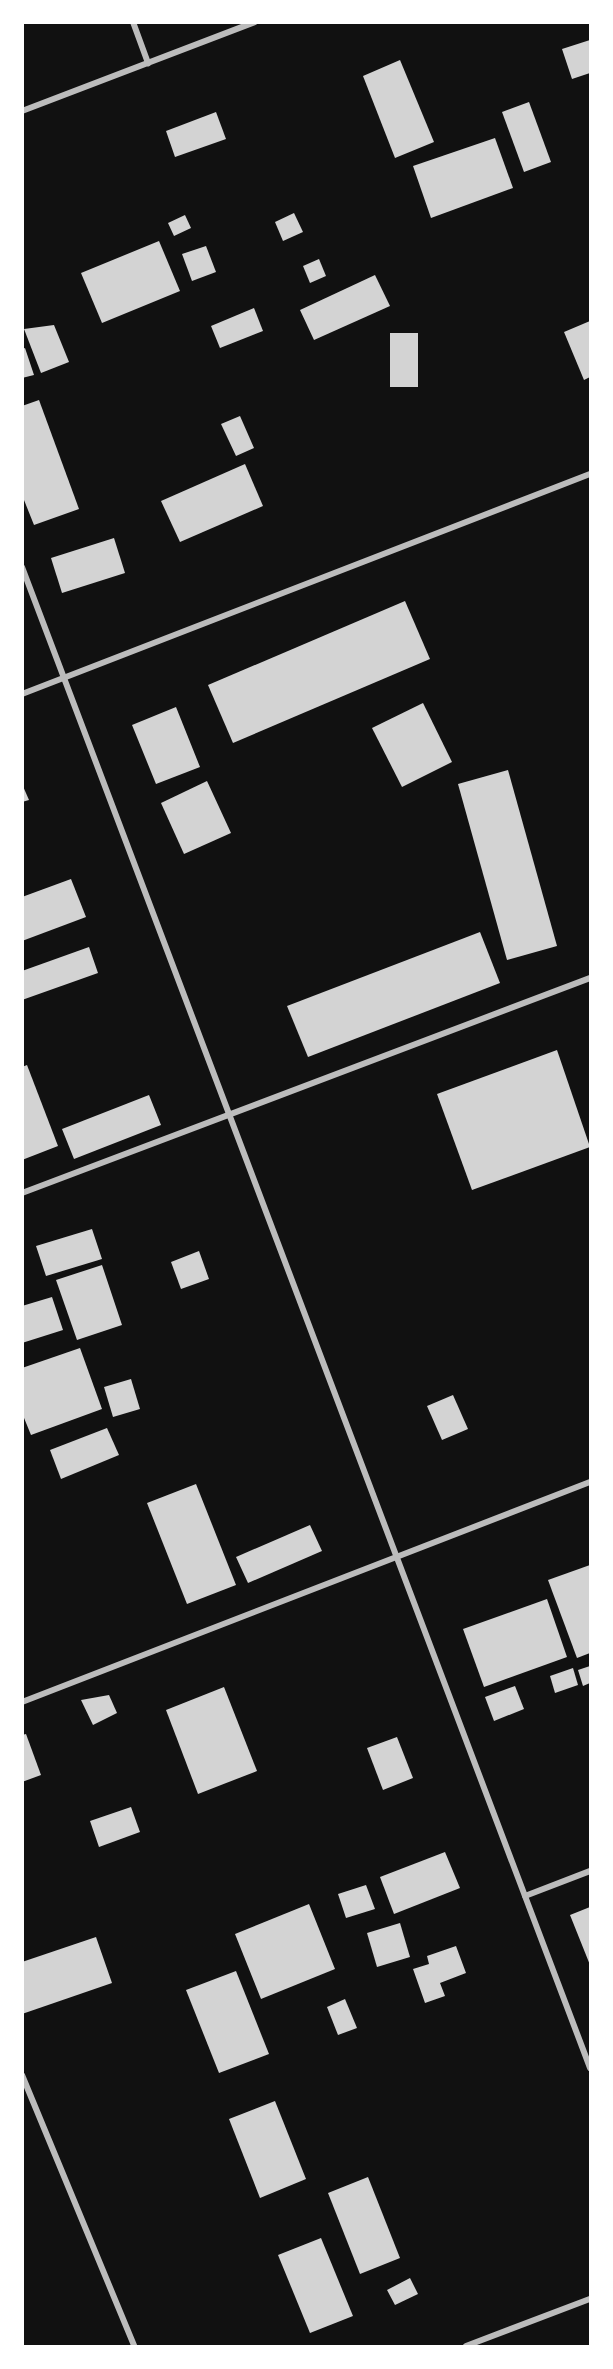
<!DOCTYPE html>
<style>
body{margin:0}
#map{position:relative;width:613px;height:2369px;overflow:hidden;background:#111;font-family:"Source Sans 3",sans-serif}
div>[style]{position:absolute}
.building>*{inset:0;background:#d3d3d3}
.minor>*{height:6px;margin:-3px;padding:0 3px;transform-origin:3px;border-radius:3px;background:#bcbcbc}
span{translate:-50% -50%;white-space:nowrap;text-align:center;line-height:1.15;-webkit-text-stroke:4.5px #fff;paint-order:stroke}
.frame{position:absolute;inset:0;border:24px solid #fff;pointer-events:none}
</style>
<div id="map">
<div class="building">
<i style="clip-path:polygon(590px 40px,590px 73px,572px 79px,562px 49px)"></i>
<i style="clip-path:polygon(400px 60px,434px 142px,395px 158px,363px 76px)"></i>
<i style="clip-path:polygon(529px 102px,551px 162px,524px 172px,502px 112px)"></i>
<i style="clip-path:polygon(216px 112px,226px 139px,175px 157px,166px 131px)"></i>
<i style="clip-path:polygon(495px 138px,513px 188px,431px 218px,413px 166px)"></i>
<i style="clip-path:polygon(294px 213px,303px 232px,283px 241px,275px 222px)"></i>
<i style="clip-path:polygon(185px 215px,191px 228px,174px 236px,168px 223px)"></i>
<i style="clip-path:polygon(159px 241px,180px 291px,102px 323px,81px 273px)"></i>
<i style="clip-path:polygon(206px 246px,216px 272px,192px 281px,182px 254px)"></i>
<i style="clip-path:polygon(319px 259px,326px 276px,310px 283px,303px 266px)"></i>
<i style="clip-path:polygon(375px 275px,390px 306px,314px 340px,300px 310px)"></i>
<i style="clip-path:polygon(254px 308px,263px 331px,220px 348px,211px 326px)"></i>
<i style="clip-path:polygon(590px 321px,590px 377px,584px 380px,564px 332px)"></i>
<i style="clip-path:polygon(54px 325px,69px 362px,41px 373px,24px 329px)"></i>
<i style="clip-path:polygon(390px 333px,418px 333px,418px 387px,390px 387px)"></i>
<i style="clip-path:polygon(25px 348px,34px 375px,22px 378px,22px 349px)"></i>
<i style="clip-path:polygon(39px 400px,79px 509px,34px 525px,22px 495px,22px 406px)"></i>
<i style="clip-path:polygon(240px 416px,254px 448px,236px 456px,221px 424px)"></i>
<i style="clip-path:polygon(245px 464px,263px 506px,180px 542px,161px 501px)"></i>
<i style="clip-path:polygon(114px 538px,125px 573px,62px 593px,51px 558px)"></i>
<i style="clip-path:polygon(405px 601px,430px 659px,233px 743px,208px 685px)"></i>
<i style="clip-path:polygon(423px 703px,452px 762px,402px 787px,372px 728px)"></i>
<i style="clip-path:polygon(176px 707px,200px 767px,156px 784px,132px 725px)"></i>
<i style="clip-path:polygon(508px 770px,557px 946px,507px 960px,458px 784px)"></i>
<i style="clip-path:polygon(207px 781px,231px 833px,184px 854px,161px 803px)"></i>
<i style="clip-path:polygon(22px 784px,29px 800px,22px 802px)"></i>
<i style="clip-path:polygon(71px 879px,86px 917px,22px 941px,22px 897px)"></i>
<i style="clip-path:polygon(480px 932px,500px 983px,308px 1057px,287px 1006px)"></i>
<i style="clip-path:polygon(89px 947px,98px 973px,22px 1000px,22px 971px)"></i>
<i style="clip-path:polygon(557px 1050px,590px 1147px,472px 1190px,437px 1094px)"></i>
<i style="clip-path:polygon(27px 1065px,58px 1146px,22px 1160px,22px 1067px)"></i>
<i style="clip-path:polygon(149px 1095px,161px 1125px,74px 1159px,62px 1129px)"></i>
<i style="clip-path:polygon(92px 1229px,102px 1259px,46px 1276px,36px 1246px)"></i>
<i style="clip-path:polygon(199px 1251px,209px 1279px,181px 1289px,171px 1262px)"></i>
<i style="clip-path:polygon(102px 1265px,122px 1325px,77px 1340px,56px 1280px)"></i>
<i style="clip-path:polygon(52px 1297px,63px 1330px,22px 1343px,22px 1306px)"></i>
<i style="clip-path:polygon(80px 1348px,102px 1409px,31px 1435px,22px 1413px,22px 1368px)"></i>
<i style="clip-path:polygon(131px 1379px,140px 1409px,113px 1417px,104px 1387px)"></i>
<i style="clip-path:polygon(453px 1395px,468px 1429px,442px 1440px,427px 1406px)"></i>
<i style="clip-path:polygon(107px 1428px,119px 1455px,61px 1479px,50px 1450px)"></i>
<i style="clip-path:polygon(196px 1484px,236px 1585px,187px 1604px,147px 1503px)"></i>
<i style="clip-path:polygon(310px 1525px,322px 1551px,248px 1583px,236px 1557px)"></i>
<i style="clip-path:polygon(590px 1565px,590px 1653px,577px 1658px,548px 1580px)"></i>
<i style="clip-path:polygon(547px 1599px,567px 1657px,484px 1687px,463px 1629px)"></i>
<i style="clip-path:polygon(590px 1666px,590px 1683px,583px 1686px,578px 1670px)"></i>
<i style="clip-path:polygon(573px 1668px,578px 1685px,555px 1693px,550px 1676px)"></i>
<i style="clip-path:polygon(515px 1686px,524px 1709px,494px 1721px,485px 1697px)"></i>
<i style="clip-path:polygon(224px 1687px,257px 1771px,198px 1794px,166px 1710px)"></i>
<i style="clip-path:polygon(109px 1695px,117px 1713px,93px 1725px,81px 1700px)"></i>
<i style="clip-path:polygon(26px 1734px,41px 1775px,22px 1782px,22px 1735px)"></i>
<i style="clip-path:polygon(397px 1737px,413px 1778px,383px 1790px,367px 1748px)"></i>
<i style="clip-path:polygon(131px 1807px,140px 1832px,99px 1847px,90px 1821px)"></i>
<i style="clip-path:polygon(445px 1852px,460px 1888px,394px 1914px,380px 1877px)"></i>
<i style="clip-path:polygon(366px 1885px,375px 1909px,346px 1918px,338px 1894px)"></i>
<i style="clip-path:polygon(309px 1904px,335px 1969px,261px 1999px,235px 1934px)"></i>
<i style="clip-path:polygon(590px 1907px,590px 1965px,570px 1915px)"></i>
<i style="clip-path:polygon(400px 1923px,410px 1957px,377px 1967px,367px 1933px)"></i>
<i style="clip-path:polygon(96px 1937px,112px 1983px,22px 2014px,22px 1962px)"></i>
<i style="clip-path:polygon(456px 1946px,466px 1973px,440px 1983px,445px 1996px,425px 2003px,413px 1969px,429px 1964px,427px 1956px)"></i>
<i style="clip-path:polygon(236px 1971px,269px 2054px,219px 2073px,186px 1990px)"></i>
<i style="clip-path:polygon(345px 1999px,357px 2028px,338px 2035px,327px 2007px)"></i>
<i style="clip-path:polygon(275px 2101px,306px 2179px,260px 2198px,229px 2119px)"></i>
<i style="clip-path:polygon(368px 2177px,400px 2258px,360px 2274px,328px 2193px)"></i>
<i style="clip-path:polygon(321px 2238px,353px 2316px,310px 2333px,278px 2255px)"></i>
<i style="clip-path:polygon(410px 2278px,418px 2294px,395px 2305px,387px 2290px)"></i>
</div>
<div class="minor">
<i style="left:133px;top:22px;width:44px;rotate:69.9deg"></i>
<i style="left:22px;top:111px;width:249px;rotate:-20.9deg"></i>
<i style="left:22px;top:567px;width:1605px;rotate:69.27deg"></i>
<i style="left:22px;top:694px;width:609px;rotate:-21.17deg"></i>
<i style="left:22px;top:1193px;width:607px;rotate:-20.73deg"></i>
<i style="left:22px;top:1702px;width:609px;rotate:-21.17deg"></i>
<i style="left:525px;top:1896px;width:70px;rotate:-21deg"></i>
<i style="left:22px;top:2075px;width:293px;rotate:67.5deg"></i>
<i style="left:466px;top:2346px;width:133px;rotate:-20.8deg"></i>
</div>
<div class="frame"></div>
</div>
